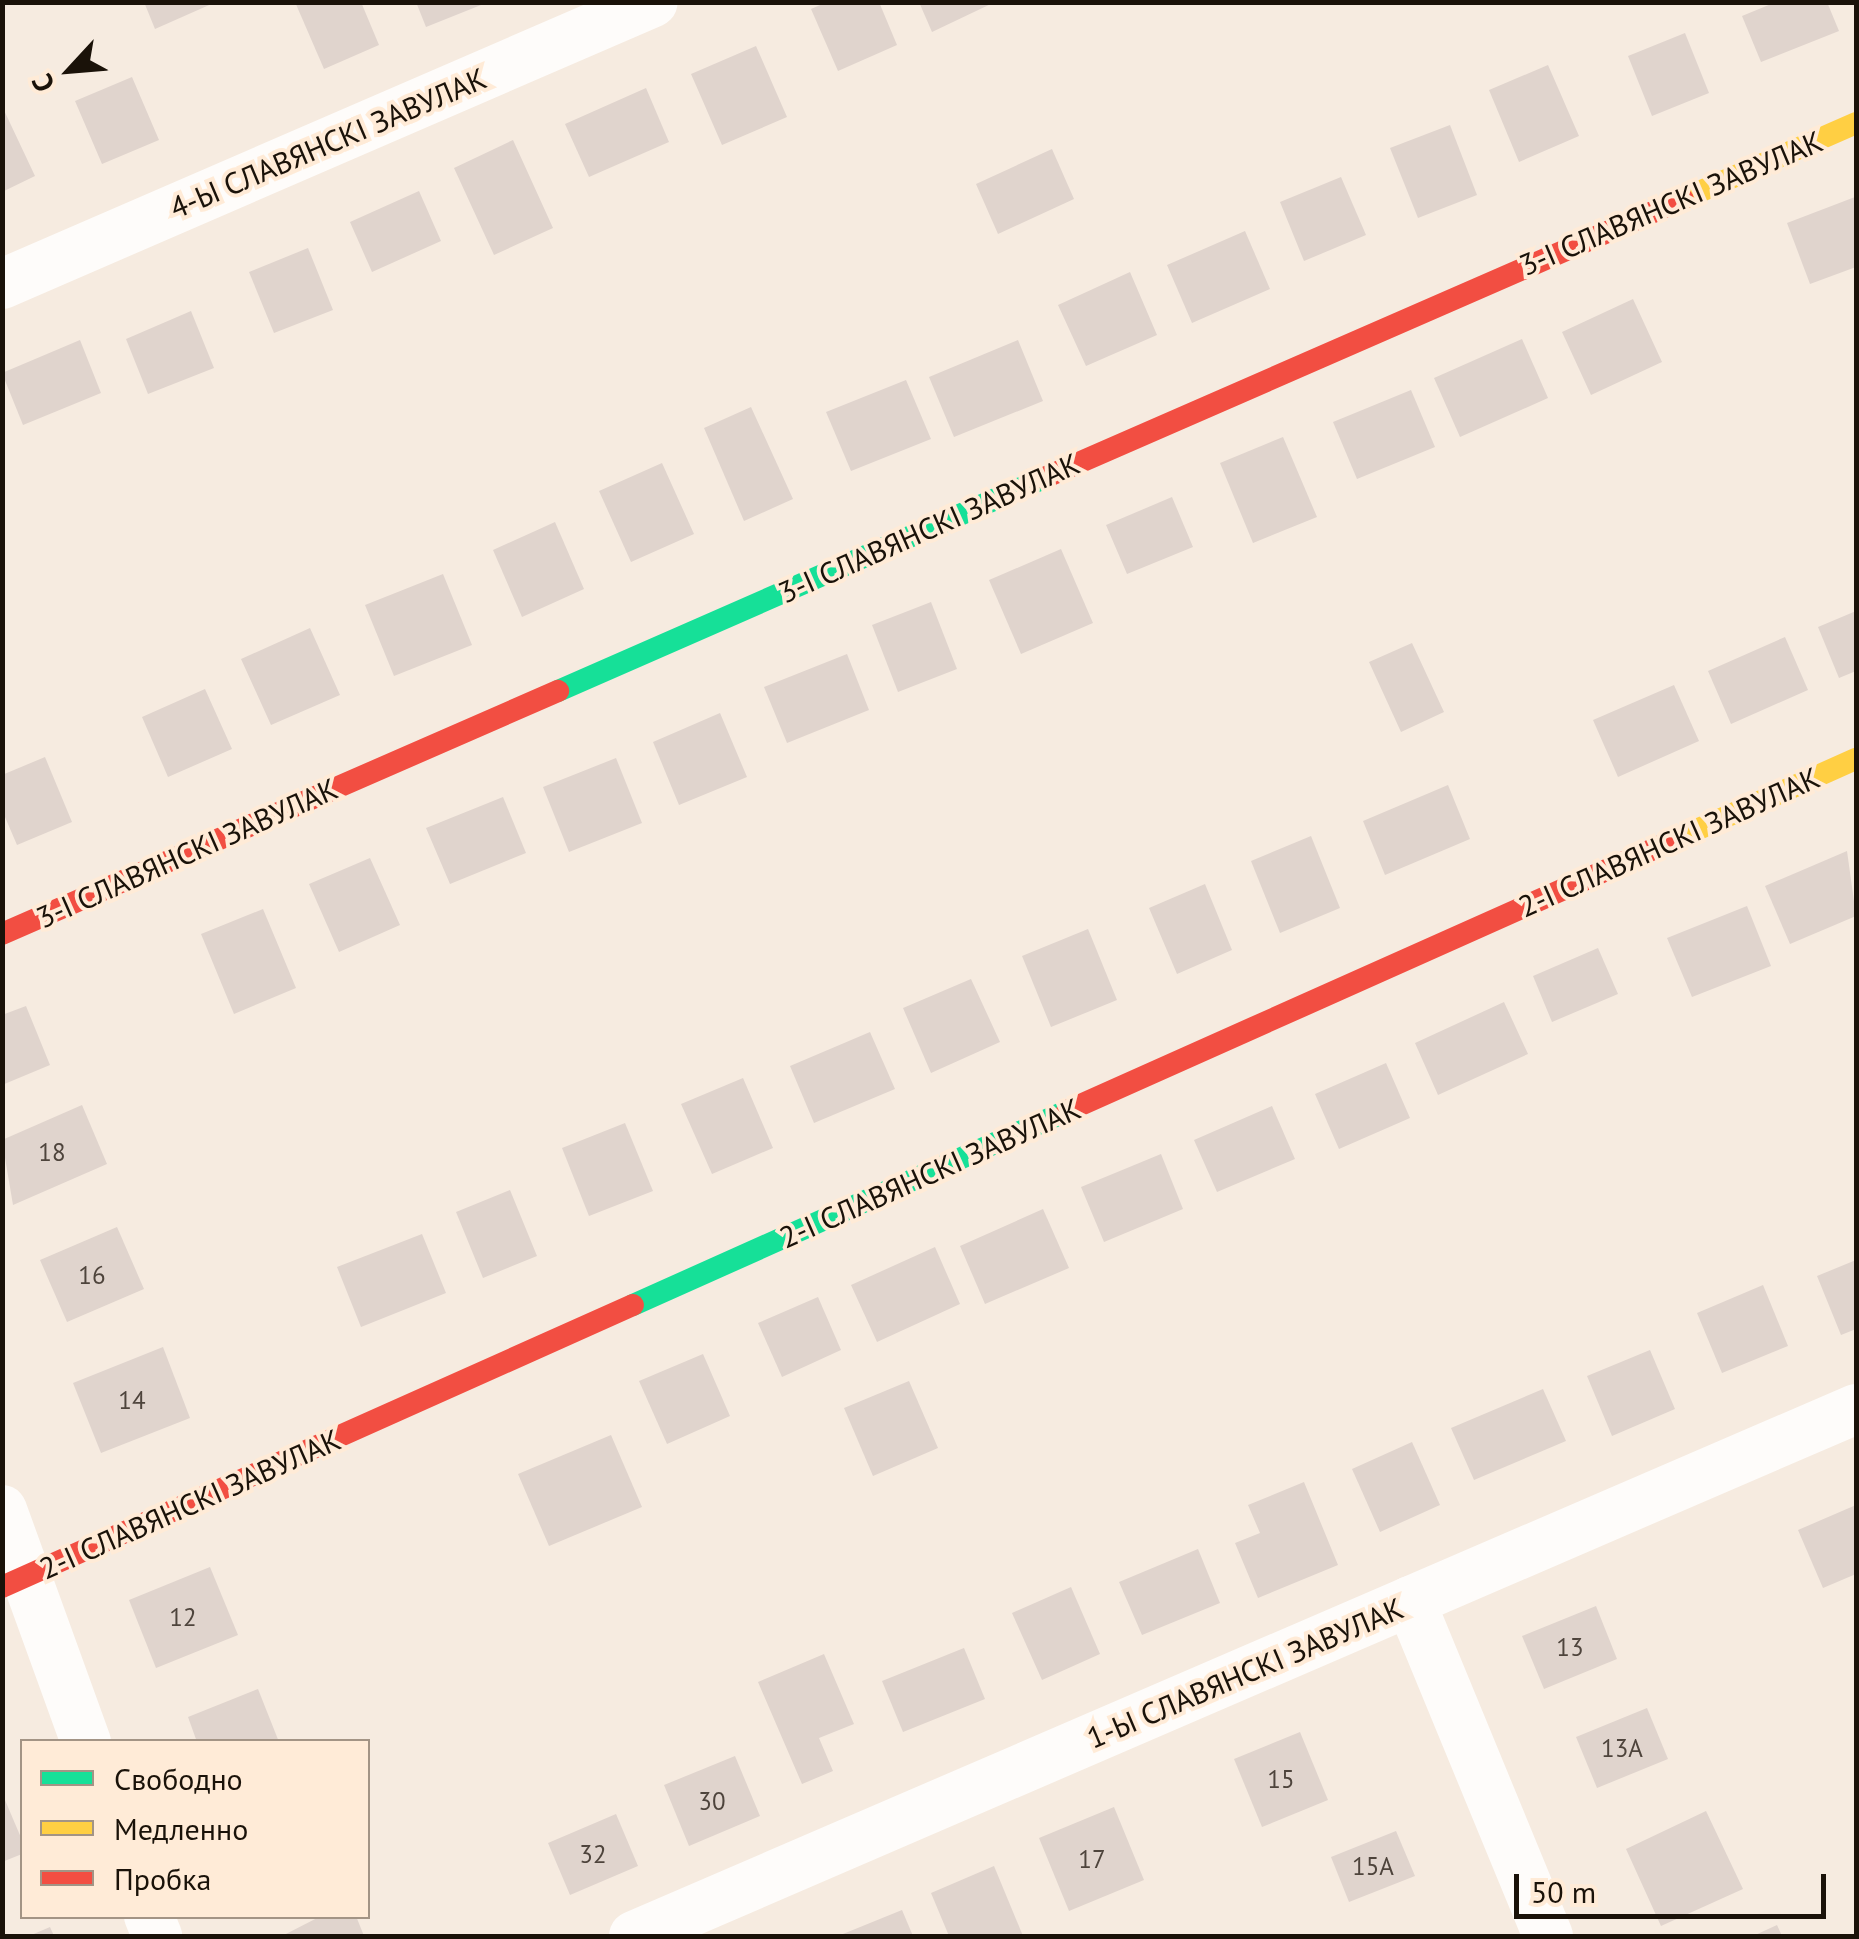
<!DOCTYPE html>
<meta charset="utf-8">
<style>
body{margin:0}
#map{position:relative;width:1859px;height:1939px;overflow:hidden;background:#f6ebe0;font-family:"PT Sans",sans-serif}
div>[style]{position:absolute}
.building>*{inset:0;background:#e0d4cd}
.street>*{height:50px;margin:-25px;padding:0 25px;transform-origin:25px;border-radius:25px;background:#fefcfa}
.fast>*{height:22px;margin:-11px;padding:0 11px;transform-origin:11px;border-radius:11px;background:#16e098}
.slow>*{height:22px;margin:-11px;padding:0 11px;transform-origin:11px;border-radius:11px;background:#ffcf43}
.jam>*{height:22px;margin:-11px;padding:0 11px;transform-origin:11px;border-radius:11px;background:#f24e42}
span{translate:-50% -50%;white-space:nowrap;text-align:center;line-height:1.15;-webkit-text-stroke:8px #ffebd7;paint-order:stroke}
.number-label{font-size:25px;color:#4e443c}
.number-label span{-webkit-text-stroke-width:0}
.street-label{font-size:30px;color:#1a1209}
.frame{position:absolute;inset:0;border:5px solid #1a1209;pointer-events:none}
.legend{position:absolute;left:20px;top:1739px;width:350px;height:180px;box-sizing:border-box;background:#ffebd7;border:2px solid #a39485;margin:0;padding:12px 18px;list-style:none;font-size:30px;color:#1a1209}
.legend li{display:flex;align-items:center;gap:20px;height:50px}
.legend b{width:50px;border:2px solid #a39485}
.north{position:absolute;left:20px;top:20px;width:100px;height:100px;-webkit-text-stroke:8px #ffebd7;paint-order:stroke;rotate:244deg;font-size:28px;font-weight:700;line-height:40px;text-align:center;color:#1a1209}
.north::after{content:'';display:block;margin:auto;width:35px;height:45px;background:#1a1209;clip-path:polygon(50% 0,100% 100%,50% 72%,0 100%)}
.scale{position:absolute;left:1514px;top:1874px;width:312px;height:45px;box-sizing:border-box;border:5px solid #1a1209;border-top:0;padding-left:12px;font-size:30px;line-height:35px;white-space:nowrap;color:#1a1209;-webkit-text-stroke:8px #ffebd7;paint-order:stroke}
</style>
<div id="map">
<div class="building">
<i style="clip-path:polygon(144px 2px,216px 2px,155px 29px)"></i>
<i style="clip-path:polygon(295px 2px,361px 2px,379px 45px,324px 69px)"></i>
<i style="clip-path:polygon(416px 2px,486px 2px,486px 3px,426px 27px)"></i>
<i style="clip-path:polygon(827px 2px,879px 2px,897px 45px,838px 71px,811px 9px)"></i>
<i style="clip-path:polygon(919px 2px,995px 2px,932px 32px)"></i>
<i style="clip-path:polygon(1776px 2px,1827px 2px,1839px 31px,1761px 62px,1742px 16px)"></i>
<i style="clip-path:polygon(1685px 33px,1709px 93px,1652px 116px,1628px 56px)"></i>
<i style="clip-path:polygon(756px 46px,787px 117px,722px 145px,691px 74px)"></i>
<i style="clip-path:polygon(1548px 65px,1579px 136px,1519px 162px,1489px 90px)"></i>
<i style="clip-path:polygon(132px 77px,159px 140px,102px 164px,75px 101px)"></i>
<i style="clip-path:polygon(646px 88px,669px 142px,589px 177px,565px 124px)"></i>
<i style="clip-path:polygon(2px 106px,35px 176px,2px 192px)"></i>
<i style="clip-path:polygon(1450px 125px,1477px 195px,1418px 218px,1390px 148px)"></i>
<i style="clip-path:polygon(513px 140px,553px 228px,494px 255px,454px 168px)"></i>
<i style="clip-path:polygon(1052px 149px,1074px 199px,998px 234px,976px 184px)"></i>
<i style="clip-path:polygon(1341px 177px,1366px 235px,1304px 261px,1280px 202px)"></i>
<i style="clip-path:polygon(419px 191px,441px 241px,372px 272px,350px 222px)"></i>
<i style="clip-path:polygon(1855px 197px,1856px 267px,1810px 284px,1787px 223px)"></i>
<i style="clip-path:polygon(1245px 231px,1270px 289px,1192px 323px,1167px 265px)"></i>
<i style="clip-path:polygon(308px 248px,333px 310px,274px 333px,249px 272px)"></i>
<i style="clip-path:polygon(1130px 272px,1157px 335px,1086px 366px,1058px 305px)"></i>
<i style="clip-path:polygon(1633px 299px,1662px 362px,1591px 395px,1562px 332px)"></i>
<i style="clip-path:polygon(191px 311px,214px 368px,148px 394px,126px 339px)"></i>
<i style="clip-path:polygon(1522px 339px,1548px 398px,1460px 437px,1434px 378px)"></i>
<i style="clip-path:polygon(80px 340px,101px 393px,23px 425px,2px 373px)"></i>
<i style="clip-path:polygon(1018px 340px,1043px 401px,954px 437px,929px 377px)"></i>
<i style="clip-path:polygon(906px 380px,931px 439px,851px 471px,826px 412px)"></i>
<i style="clip-path:polygon(1411px 390px,1435px 447px,1357px 479px,1333px 422px)"></i>
<i style="clip-path:polygon(751px 407px,793px 499px,744px 521px,704px 428px)"></i>
<i style="clip-path:polygon(1283px 437px,1317px 517px,1253px 543px,1220px 463px)"></i>
<i style="clip-path:polygon(662px 463px,694px 534px,631px 562px,599px 491px)"></i>
<i style="clip-path:polygon(1172px 497px,1193px 547px,1127px 574px,1106px 525px)"></i>
<i style="clip-path:polygon(555px 522px,584px 589px,522px 617px,493px 550px)"></i>
<i style="clip-path:polygon(1061px 549px,1093px 623px,1021px 654px,989px 580px)"></i>
<i style="clip-path:polygon(443px 574px,472px 645px,394px 676px,365px 605px)"></i>
<i style="clip-path:polygon(931px 602px,957px 669px,898px 692px,872px 625px)"></i>
<i style="clip-path:polygon(1856px 611px,1856px 671px,1839px 678px,1818px 627px)"></i>
<i style="clip-path:polygon(310px 628px,340px 695px,271px 725px,241px 659px)"></i>
<i style="clip-path:polygon(1785px 637px,1808px 690px,1731px 724px,1708px 671px)"></i>
<i style="clip-path:polygon(1412px 643px,1444px 712px,1401px 732px,1369px 662px)"></i>
<i style="clip-path:polygon(847px 654px,869px 710px,787px 743px,764px 687px)"></i>
<i style="clip-path:polygon(1674px 685px,1699px 741px,1618px 777px,1593px 720px)"></i>
<i style="clip-path:polygon(205px 689px,232px 749px,168px 777px,142px 717px)"></i>
<i style="clip-path:polygon(720px 713px,747px 777px,679px 805px,653px 742px)"></i>
<i style="clip-path:polygon(45px 757px,72px 822px,17px 845px,2px 810px,2px 775px)"></i>
<i style="clip-path:polygon(616px 758px,642px 823px,569px 852px,543px 787px)"></i>
<i style="clip-path:polygon(1448px 785px,1470px 839px,1385px 875px,1363px 821px)"></i>
<i style="clip-path:polygon(503px 797px,526px 853px,450px 884px,426px 828px)"></i>
<i style="clip-path:polygon(1311px 836px,1340px 908px,1280px 933px,1251px 861px)"></i>
<i style="clip-path:polygon(1847px 851px,1856px 916px,1790px 944px,1765px 886px)"></i>
<i style="clip-path:polygon(370px 858px,400px 925px,339px 952px,309px 884px)"></i>
<i style="clip-path:polygon(1205px 884px,1232px 950px,1177px 974px,1149px 908px)"></i>
<i style="clip-path:polygon(1747px 906px,1771px 966px,1692px 997px,1667px 938px)"></i>
<i style="clip-path:polygon(263px 909px,296px 988px,234px 1014px,201px 934px)"></i>
<i style="clip-path:polygon(1088px 929px,1117px 1000px,1051px 1027px,1022px 956px)"></i>
<i style="clip-path:polygon(1598px 948px,1618px 994px,1552px 1022px,1533px 976px)"></i>
<i style="clip-path:polygon(971px 979px,1000px 1042px,931px 1073px,903px 1008px)"></i>
<i style="clip-path:polygon(1504px 1002px,1528px 1054px,1438px 1095px,1415px 1043px)"></i>
<i style="clip-path:polygon(26px 1006px,50px 1065px,2px 1085px,2px 1015px)"></i>
<i style="clip-path:polygon(870px 1032px,895px 1089px,814px 1123px,790px 1066px)"></i>
<i style="clip-path:polygon(1386px 1063px,1410px 1118px,1339px 1149px,1315px 1094px)"></i>
<i style="clip-path:polygon(743px 1078px,773px 1148px,712px 1174px,681px 1104px)"></i>
<i style="clip-path:polygon(82px 1105px,107px 1164px,13px 1205px,2px 1140px)"></i>
<i style="clip-path:polygon(1272px 1106px,1295px 1159px,1217px 1192px,1194px 1140px)"></i>
<i style="clip-path:polygon(625px 1123px,653px 1191px,589px 1216px,562px 1148px)"></i>
<i style="clip-path:polygon(1161px 1154px,1183px 1209px,1104px 1242px,1081px 1187px)"></i>
<i style="clip-path:polygon(510px 1190px,537px 1256px,483px 1278px,456px 1212px)"></i>
<i style="clip-path:polygon(1043px 1209px,1069px 1268px,985px 1304px,960px 1246px)"></i>
<i style="clip-path:polygon(117px 1227px,144px 1289px,67px 1322px,40px 1260px)"></i>
<i style="clip-path:polygon(422px 1234px,446px 1293px,361px 1327px,337px 1267px)"></i>
<i style="clip-path:polygon(935px 1247px,960px 1304px,877px 1342px,851px 1285px)"></i>
<i style="clip-path:polygon(1856px 1260px,1856px 1329px,1841px 1335px,1817px 1276px)"></i>
<i style="clip-path:polygon(1763px 1285px,1788px 1346px,1722px 1373px,1697px 1313px)"></i>
<i style="clip-path:polygon(818px 1297px,841px 1350px,782px 1377px,758px 1323px)"></i>
<i style="clip-path:polygon(163px 1347px,190px 1418px,101px 1453px,73px 1383px)"></i>
<i style="clip-path:polygon(1650px 1350px,1675px 1409px,1612px 1436px,1587px 1376px)"></i>
<i style="clip-path:polygon(703px 1354px,730px 1416px,667px 1444px,639px 1381px)"></i>
<i style="clip-path:polygon(909px 1381px,938px 1448px,873px 1476px,844px 1408px)"></i>
<i style="clip-path:polygon(1543px 1389px,1566px 1441px,1474px 1480px,1451px 1428px)"></i>
<i style="clip-path:polygon(611px 1435px,642px 1507px,549px 1546px,518px 1474px)"></i>
<i style="clip-path:polygon(1412px 1442px,1440px 1505px,1380px 1532px,1352px 1469px)"></i>
<i style="clip-path:polygon(1304px 1482px,1338px 1565px,1258px 1598px,1235px 1543px,1260px 1533px,1248px 1505px)"></i>
<i style="clip-path:polygon(1856px 1505px,1856px 1574px,1823px 1588px,1798px 1530px)"></i>
<i style="clip-path:polygon(1198px 1549px,1220px 1603px,1142px 1635px,1119px 1582px)"></i>
<i style="clip-path:polygon(210px 1567px,238px 1635px,156px 1668px,129px 1600px)"></i>
<i style="clip-path:polygon(1071px 1587px,1100px 1654px,1042px 1680px,1012px 1613px)"></i>
<i style="clip-path:polygon(1596px 1606px,1617px 1659px,1544px 1689px,1522px 1636px)"></i>
<i style="clip-path:polygon(964px 1648px,985px 1699px,903px 1732px,882px 1681px)"></i>
<i style="clip-path:polygon(824px 1654px,854px 1724px,819px 1738px,833px 1771px,802px 1784px,758px 1682px)"></i>
<i style="clip-path:polygon(258px 1689px,279px 1742px,197px 1742px,188px 1717px)"></i>
<i style="clip-path:polygon(1647px 1708px,1668px 1759px,1597px 1788px,1576px 1737px)"></i>
<i style="clip-path:polygon(1300px 1732px,1328px 1800px,1262px 1827px,1234px 1759px)"></i>
<i style="clip-path:polygon(735px 1756px,760px 1816px,689px 1846px,664px 1785px)"></i>
<i style="clip-path:polygon(2px 1793px,22px 1840px,22px 1854px,2px 1862px)"></i>
<i style="clip-path:polygon(1114px 1807px,1144px 1880px,1069px 1911px,1039px 1838px)"></i>
<i style="clip-path:polygon(1706px 1811px,1743px 1889px,1661px 1926px,1626px 1849px)"></i>
<i style="clip-path:polygon(616px 1814px,638px 1866px,570px 1895px,548px 1843px)"></i>
<i style="clip-path:polygon(1396px 1831px,1415px 1876px,1349px 1902px,1331px 1857px)"></i>
<i style="clip-path:polygon(994px 1866px,1023px 1936px,949px 1936px,931px 1893px)"></i>
<i style="clip-path:polygon(902px 1910px,913px 1936px,838px 1936px)"></i>
<i style="clip-path:polygon(321px 1916px,356px 1916px,364px 1936px,282px 1936px)"></i>
<i style="clip-path:polygon(1777px 1925px,1782px 1936px,1753px 1936px)"></i>
<i style="clip-path:polygon(50px 1927px,54px 1936px,29px 1936px)"></i>
</div>
<div class="street">
<i style="left:2px;top:284px;width:709px;rotate:-23.42deg"></i>
<i style="left:2px;top:1510px;width:247px;rotate:70.1deg"></i>
<i style="left:1410px;top:1601px;width:362px;rotate:67.6deg"></i>
<i style="left:149px;top:1916px;width:22px;rotate:68deg"></i>
<i style="left:634px;top:1936px;width:1331px;rotate:-23.33deg"></i>
</div>
<div class="fast">
<i style="left:558px;top:691px;width:531px;rotate:-23.67deg"></i>
<i style="left:633px;top:1305px;width:475px;rotate:-24.1deg"></i>
</div>
<div class="slow">
<i style="left:1683px;top:199px;width:189px;rotate:-23.7deg"></i>
<i style="left:1676px;top:839px;width:197px;rotate:-24deg"></i>
</div>
<div class="jam">
<i style="left:1044px;top:478px;width:697px;rotate:-23.59deg"></i>
<i style="left:2px;top:934px;width:607px;rotate:-23.61deg"></i>
<i style="left:1067px;top:1111px;width:667px;rotate:-24.07deg"></i>
<i style="left:2px;top:1587px;width:691px;rotate:-24.08deg"></i>
</div>
<div class="number-label">
<span style="left:52px;top:1152px">18</span>
<span style="left:92px;top:1275px">16</span>
<span style="left:132px;top:1400px">14</span>
<span style="left:183px;top:1617px">12</span>
<span style="left:1570px;top:1647px">13</span>
<span style="left:1622px;top:1748px">13А</span>
<span style="left:1281px;top:1779px">15</span>
<span style="left:712px;top:1801px">30</span>
<span style="left:593px;top:1854px">32</span>
<span style="left:1092px;top:1859px">17</span>
<span style="left:1373px;top:1866px">15А</span>
</div>
<div class="street-label">
<span style="left:328px;top:143px;rotate:-23deg">4-Ы СЛАВЯНСКІ ЗАВУЛАК</span>
<span style="left:1671px;top:203px;rotate:-23deg">3-І СЛАВЯНСКІ ЗАВУЛАК</span>
<span style="left:929px;top:528px;rotate:-24deg">3-І СЛАВЯНСКІ ЗАВУЛАК</span>
<span style="left:1669px;top:842px;rotate:-24deg">2-І СЛАВЯНСКІ ЗАВУЛАК</span>
<span style="left:187px;top:853px;rotate:-24deg">3-І СЛАВЯНСКІ ЗАВУЛАК</span>
<span style="left:930px;top:1173px;rotate:-24deg">2-І СЛАВЯНСКІ ЗАВУЛАК</span>
<span style="left:190px;top:1504px;rotate:-24deg">2-І СЛАВЯНСКІ ЗАВУЛАК</span>
<span style="left:1245px;top:1673px;rotate:-23deg">1-Ы СЛАВЯНСКІ ЗАВУЛАК</span>
</div>
<div class="frame"></div>
<ul class="legend">
<li><b style="height:12px;background:#16e098"></b>Свободно</li>
<li><b style="height:12px;background:#ffcf43"></b>Медленно</li>
<li><b style="height:12px;background:#f24e42"></b>Пробка</li>
</ul>
<div class="north">С</div>
<div class="scale">50 m</div>
</div>
